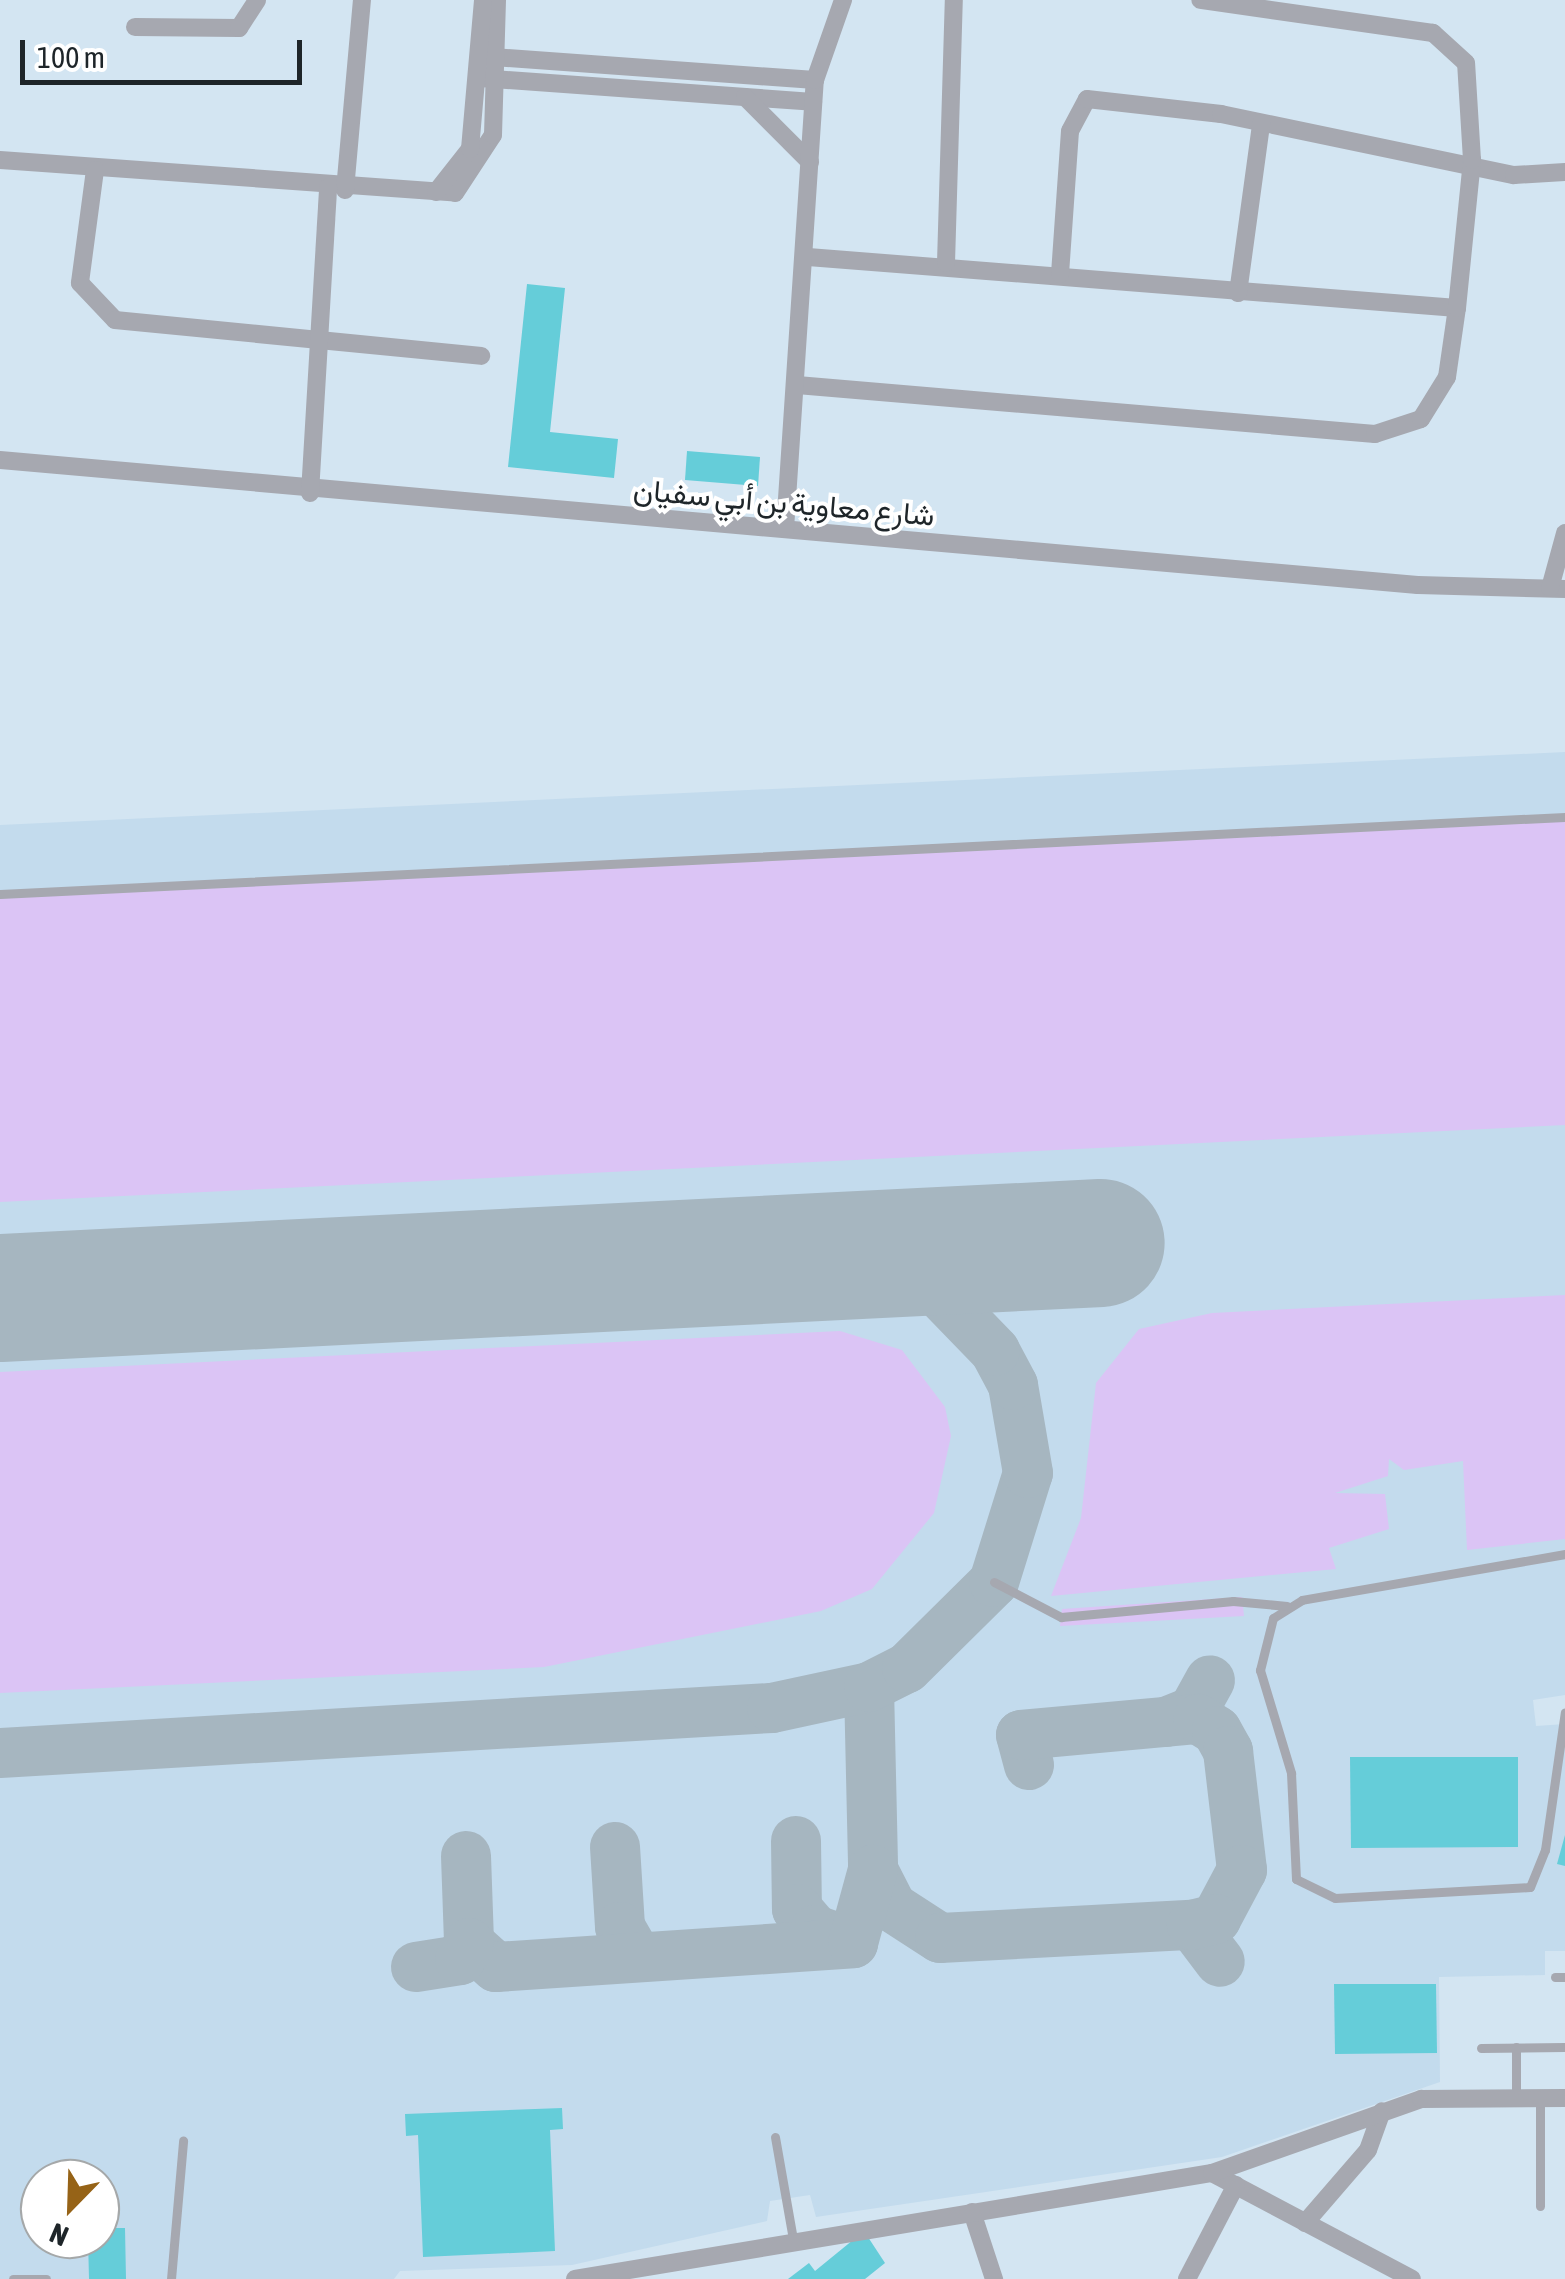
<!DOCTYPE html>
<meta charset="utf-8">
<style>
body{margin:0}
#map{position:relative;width:1565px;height:2279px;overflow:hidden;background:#d3e5f2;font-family:"Asap Condensed",Vazirmatn,sans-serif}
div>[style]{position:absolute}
.built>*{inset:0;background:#c3dbed}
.green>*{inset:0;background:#dbc4f5}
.taxiway>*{height:50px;margin:-25px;padding:0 25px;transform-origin:25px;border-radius:25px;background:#a6b6c0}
.runway>*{height:128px;margin:-64px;padding:0 64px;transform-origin:64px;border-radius:64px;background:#a6b6c0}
.building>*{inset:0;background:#65cdd9}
.service>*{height:9px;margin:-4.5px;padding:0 4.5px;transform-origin:4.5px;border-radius:4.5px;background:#a6a8b0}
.minor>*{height:18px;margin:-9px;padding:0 9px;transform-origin:9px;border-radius:9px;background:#a6a8b0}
span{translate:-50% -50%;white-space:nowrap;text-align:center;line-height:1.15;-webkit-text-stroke:8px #fff;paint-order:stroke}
.street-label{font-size:30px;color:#1e2529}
.north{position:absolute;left:20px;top:2159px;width:100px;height:100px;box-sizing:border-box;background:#fff;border:2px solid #a5a8a9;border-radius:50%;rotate:203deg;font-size:28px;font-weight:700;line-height:40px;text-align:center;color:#1e2529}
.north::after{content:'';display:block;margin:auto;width:35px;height:45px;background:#966317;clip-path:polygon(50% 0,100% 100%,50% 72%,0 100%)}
.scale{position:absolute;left:20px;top:40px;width:282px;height:45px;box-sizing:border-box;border:5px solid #1e2529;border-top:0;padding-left:12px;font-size:30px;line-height:35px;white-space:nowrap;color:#1e2529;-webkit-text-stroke:8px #fff;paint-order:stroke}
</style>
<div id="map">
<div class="built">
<i style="clip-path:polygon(evenodd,1565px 752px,1565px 1695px,1533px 1700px,1536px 1726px,1565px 1724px,1565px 1951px,1545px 1951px,1545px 1975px,1439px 1977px,1440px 2082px,1222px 2157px,816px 2217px,810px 2195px,770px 2201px,767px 2221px,572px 2265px,400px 2271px,394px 2279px,0 2279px,0 825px,1565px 752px,40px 2179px,100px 2179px,100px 2239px,40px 2239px,40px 2179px)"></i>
</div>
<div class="green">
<i style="clip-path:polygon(1565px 820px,1565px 1125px,0 1202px,0 898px)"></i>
<i style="clip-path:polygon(1565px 1295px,1565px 1539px,1467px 1550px,1463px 1461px,1404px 1470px,1389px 1459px,1388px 1476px,1335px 1493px,1385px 1494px,1389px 1529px,1329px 1548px,1336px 1569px,1051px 1596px,1081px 1518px,1096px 1383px,1139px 1329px,1212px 1313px)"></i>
<i style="clip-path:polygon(840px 1331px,902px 1350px,945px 1407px,951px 1436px,934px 1513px,872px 1589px,821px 1611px,544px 1667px,0 1693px,0 1372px)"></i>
<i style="clip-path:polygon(1242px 1597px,1244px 1616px,1060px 1626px,1062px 1609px)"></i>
</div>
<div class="taxiway">
<i style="left:869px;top:1687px;width:183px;rotate:88.7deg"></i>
<i style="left:873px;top:1870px;width:42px;rotate:62.8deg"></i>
<i style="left:892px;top:1907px;width:57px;rotate:32.9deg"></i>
<i style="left:940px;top:1938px;width:252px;rotate:-3deg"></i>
<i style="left:1192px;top:1925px;width:46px;rotate:52.9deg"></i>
<i style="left:1166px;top:1722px;width:29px;rotate:-22deg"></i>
<i style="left:1193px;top:1711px;width:35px;rotate:-61deg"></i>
<i style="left:0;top:1753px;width:773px;rotate:-3.34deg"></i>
<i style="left:772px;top:1708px;width:99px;rotate:-12.2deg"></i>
<i style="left:869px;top:1687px;width:42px;rotate:-26.6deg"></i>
<i style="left:907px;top:1668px;width:122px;rotate:-44.7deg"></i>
<i style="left:994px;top:1582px;width:114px;rotate:-72.7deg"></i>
<i style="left:1028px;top:1473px;width:89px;rotate:-99.7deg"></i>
<i style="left:1013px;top:1385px;width:38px;rotate:-118deg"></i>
<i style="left:995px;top:1351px;width:86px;rotate:-134.1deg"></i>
<i style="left:935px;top:1289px;width:101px;rotate:-160.8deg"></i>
<i style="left:1029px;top:1765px;width:31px;rotate:-105deg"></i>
<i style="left:1021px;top:1735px;width:178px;rotate:-5.2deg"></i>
<i style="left:1198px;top:1719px;width:22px;rotate:32deg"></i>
<i style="left:1217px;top:1731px;width:23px;rotate:61deg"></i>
<i style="left:1228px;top:1751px;width:120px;rotate:83.3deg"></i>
<i style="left:1242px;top:1870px;width:55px;rotate:118deg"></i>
<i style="left:1216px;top:1919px;width:25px;rotate:166deg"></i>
<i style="left:796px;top:1841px;width:68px;rotate:89.2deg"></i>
<i style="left:797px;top:1909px;width:28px;rotate:49deg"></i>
<i style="left:815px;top:1930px;width:40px;rotate:18.9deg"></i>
<i style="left:615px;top:1847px;width:80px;rotate:86.4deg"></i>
<i style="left:620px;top:1927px;width:34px;rotate:60deg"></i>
<i style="left:466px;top:1856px;width:87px;rotate:88deg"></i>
<i style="left:469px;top:1943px;width:36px;rotate:42deg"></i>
<i style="left:496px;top:1967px;width:358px;rotate:-3.8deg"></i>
<i style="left:853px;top:1943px;width:76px;rotate:-74.7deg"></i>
<i style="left:416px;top:1967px;width:45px;rotate:-9deg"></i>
<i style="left:460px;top:1960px;width:19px;rotate:-62deg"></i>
</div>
<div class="runway">
<i style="left:0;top:1298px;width:1102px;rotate:-2.86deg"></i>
</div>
<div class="building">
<i style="clip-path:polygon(527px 284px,565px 288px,550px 432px,618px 439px,614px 478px,508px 467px)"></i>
<i style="clip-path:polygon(687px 451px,760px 457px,758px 486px,685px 480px)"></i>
<i style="clip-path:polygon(1350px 1757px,1518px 1757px,1518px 1847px,1351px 1848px)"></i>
<i style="clip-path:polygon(1565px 1835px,1565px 1866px,1557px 1864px)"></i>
<i style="clip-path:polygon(1334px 1984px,1436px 1984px,1437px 2053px,1335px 2054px)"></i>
<i style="clip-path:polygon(562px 2108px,563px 2129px,550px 2130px,555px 2251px,423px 2257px,418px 2135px,406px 2136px,405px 2114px)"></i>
<i style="clip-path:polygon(100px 2228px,125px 2228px,126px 2279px,89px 2279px,88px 2239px,100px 2239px)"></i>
<i style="clip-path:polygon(864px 2231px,885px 2263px,865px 2279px,788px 2279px,809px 2263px,815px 2271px)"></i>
</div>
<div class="service">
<i style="left:0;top:894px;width:1567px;rotate:-2.82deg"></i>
<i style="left:1565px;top:1554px;width:267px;rotate:170.1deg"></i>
<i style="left:1302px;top:1600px;width:34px;rotate:148deg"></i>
<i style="left:1273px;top:1618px;width:54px;rotate:104deg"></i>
<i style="left:1260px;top:1670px;width:108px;rotate:73.2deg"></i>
<i style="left:1291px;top:1773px;width:106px;rotate:87.3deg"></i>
<i style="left:1296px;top:1879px;width:43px;rotate:26deg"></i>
<i style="left:1335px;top:1898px;width:195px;rotate:-3.2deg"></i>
<i style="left:1530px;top:1887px;width:40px;rotate:-68deg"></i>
<i style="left:1545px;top:1850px;width:139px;rotate:-81.8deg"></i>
<i style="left:994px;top:1582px;width:76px;rotate:27.6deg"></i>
<i style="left:1061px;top:1617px;width:173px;rotate:-5.3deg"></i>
<i style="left:1233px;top:1601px;width:54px;rotate:5.3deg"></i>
<i style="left:1555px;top:1977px;width:10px"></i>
<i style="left:1481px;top:2048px;width:84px;rotate:-0.7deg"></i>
<i style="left:1516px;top:2096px;width:49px;rotate:-90deg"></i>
<i style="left:1540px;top:2097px;width:109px;rotate:90deg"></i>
<i style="left:775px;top:2137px;width:104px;rotate:80deg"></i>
<i style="left:13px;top:2279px;width:33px"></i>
<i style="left:171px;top:2279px;width:139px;rotate:-85deg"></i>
</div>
<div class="minor">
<i style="left:135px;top:27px;width:104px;rotate:0.6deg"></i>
<i style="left:239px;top:28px;width:33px;rotate:-57deg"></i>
<i style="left:479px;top:56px;width:337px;rotate:4.1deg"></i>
<i style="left:480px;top:78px;width:334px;rotate:4.1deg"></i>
<i style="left:745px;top:97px;width:92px;rotate:45deg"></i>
<i style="left:0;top:160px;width:456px;rotate:4.1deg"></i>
<i style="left:455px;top:193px;width:69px;rotate:-56.8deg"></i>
<i style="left:493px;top:135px;width:135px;rotate:-88.3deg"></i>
<i style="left:95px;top:170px;width:114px;rotate:97.6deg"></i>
<i style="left:80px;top:283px;width:51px;rotate:46.6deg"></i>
<i style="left:115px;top:320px;width:368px;rotate:5.6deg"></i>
<i style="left:345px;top:190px;width:191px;rotate:-84.9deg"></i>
<i style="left:436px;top:192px;width:55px;rotate:-51.7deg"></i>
<i style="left:470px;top:149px;width:150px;rotate:-85deg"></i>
<i style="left:808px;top:257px;width:651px;rotate:4.49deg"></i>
<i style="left:946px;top:263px;width:263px;rotate:-88.3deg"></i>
<i style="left:1060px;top:274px;width:143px;rotate:-86deg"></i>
<i style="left:1070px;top:131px;width:36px;rotate:-62deg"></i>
<i style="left:1087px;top:99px;width:135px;rotate:6.4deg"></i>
<i style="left:1221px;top:114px;width:299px;rotate:11.8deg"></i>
<i style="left:1514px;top:175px;width:51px;rotate:-3.4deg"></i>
<i style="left:1238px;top:293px;width:171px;rotate:-82.2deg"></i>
<i style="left:797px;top:385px;width:580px;rotate:4.85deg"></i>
<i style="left:1375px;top:434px;width:48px;rotate:-18.1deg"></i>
<i style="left:1421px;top:419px;width:49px;rotate:-58.2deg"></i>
<i style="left:1447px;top:377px;width:70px;rotate:-81.8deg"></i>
<i style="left:1457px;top:308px;width:149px;rotate:-84.2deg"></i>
<i style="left:1472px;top:160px;width:97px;rotate:-93.5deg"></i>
<i style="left:1466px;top:63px;width:45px;rotate:-137.7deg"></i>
<i style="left:1433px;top:33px;width:235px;rotate:-171.9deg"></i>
<i style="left:0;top:460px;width:1423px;rotate:5.04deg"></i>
<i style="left:1418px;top:585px;width:147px;rotate:1.6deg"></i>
<i style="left:310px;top:493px;width:306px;rotate:-86.6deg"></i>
<i style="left:785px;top:529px;width:450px;rotate:-86.2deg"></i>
<i style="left:815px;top:80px;width:85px;rotate:-70.7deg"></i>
<i style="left:1550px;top:588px;width:57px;rotate:-74.7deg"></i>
<i style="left:1212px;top:2173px;width:226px;rotate:27.9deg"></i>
<i style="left:972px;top:2212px;width:71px;rotate:71.8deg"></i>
<i style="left:1305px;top:2223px;width:96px;rotate:-49.2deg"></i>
<i style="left:1368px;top:2150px;width:41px;rotate:-70.3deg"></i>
<i style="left:575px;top:2279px;width:646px;rotate:-9.45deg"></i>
<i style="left:1212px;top:2173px;width:222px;rotate:-19.5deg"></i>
<i style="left:1421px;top:2099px;width:144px;rotate:-0.4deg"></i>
<i style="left:1187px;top:2279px;width:106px;rotate:-62.5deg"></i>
</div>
<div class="street-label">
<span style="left:784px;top:502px;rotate:5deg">شارع معاوية بن أبي سفيان</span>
</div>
<div class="north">N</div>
<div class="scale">100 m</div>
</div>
